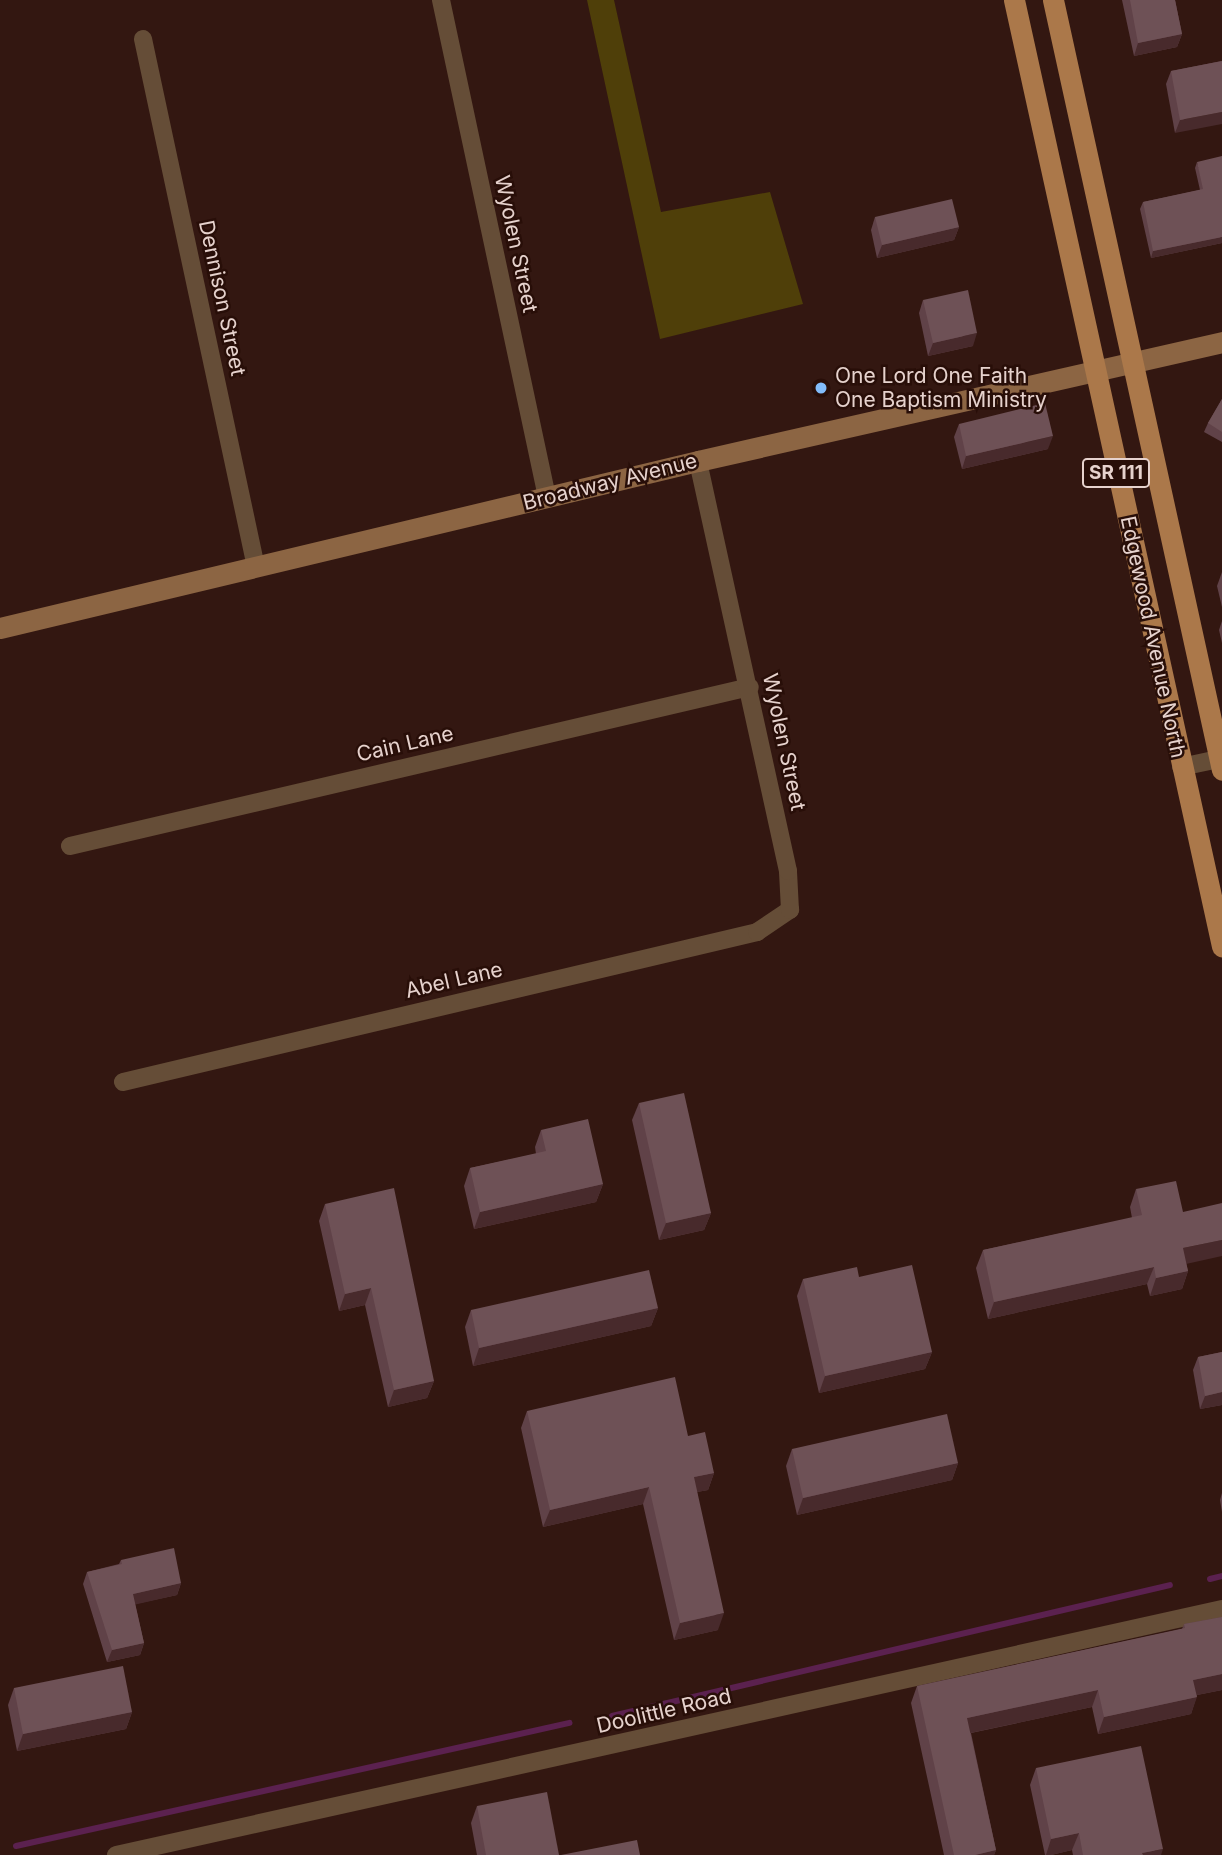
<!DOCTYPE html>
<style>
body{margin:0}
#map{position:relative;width:1222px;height:1855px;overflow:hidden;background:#331711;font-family:Inter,sans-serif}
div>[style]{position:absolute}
.green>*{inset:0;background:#4f3f09}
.stream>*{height:6px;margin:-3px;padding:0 3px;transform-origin:3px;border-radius:3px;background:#5b214f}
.street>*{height:18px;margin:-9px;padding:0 9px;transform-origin:9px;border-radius:9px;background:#654d37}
.secondary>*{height:21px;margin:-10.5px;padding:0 10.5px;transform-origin:10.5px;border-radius:10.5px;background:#8c6543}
.primary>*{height:21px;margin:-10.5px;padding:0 10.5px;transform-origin:10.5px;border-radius:10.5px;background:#ab784a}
.wall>*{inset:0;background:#604248}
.shaded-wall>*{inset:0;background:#482a2c}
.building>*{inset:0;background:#6e5156}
.dots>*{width:19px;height:19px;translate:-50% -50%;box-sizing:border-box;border:4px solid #280e08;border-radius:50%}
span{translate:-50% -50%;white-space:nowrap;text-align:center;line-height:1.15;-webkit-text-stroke:5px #280e08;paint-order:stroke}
.shield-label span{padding:2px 5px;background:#280e08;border:2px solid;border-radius:5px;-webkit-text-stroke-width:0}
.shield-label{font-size:19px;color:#e6d2cd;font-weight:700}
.street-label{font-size:21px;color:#e6d2cd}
.poi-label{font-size:21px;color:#e6d2cd}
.left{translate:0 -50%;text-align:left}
</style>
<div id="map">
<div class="green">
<i style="clip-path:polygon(587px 0,614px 0,661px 212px,770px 192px,803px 304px,660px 339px)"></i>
</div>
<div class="stream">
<i style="left:1210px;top:1579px;width:12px;rotate:-14deg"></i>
<i style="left:612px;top:1716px;width:573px;rotate:-13.21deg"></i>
<i style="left:16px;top:1846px;width:567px;rotate:-12.54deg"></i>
</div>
<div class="street">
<i style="left:441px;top:0;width:508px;rotate:77.96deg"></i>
<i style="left:143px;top:39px;width:540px;rotate:77.92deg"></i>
<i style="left:1181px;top:767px;width:39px;rotate:-12deg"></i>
<i style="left:70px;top:846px;width:698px;rotate:-13.16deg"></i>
<i style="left:123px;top:1082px;width:652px;rotate:-13.31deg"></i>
<i style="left:757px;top:932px;width:40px;rotate:-34deg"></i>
<i style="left:790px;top:910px;width:39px;rotate:-93deg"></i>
<i style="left:788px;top:871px;width:420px;rotate:-102.4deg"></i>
<i style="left:116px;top:1855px;width:1133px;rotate:-12.54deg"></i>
</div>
<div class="secondary">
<i style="left:0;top:628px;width:718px;rotate:-13.46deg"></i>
<i style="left:698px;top:461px;width:537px;rotate:-12.79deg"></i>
</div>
<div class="primary">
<i style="left:1014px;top:0;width:969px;rotate:77.6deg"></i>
<i style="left:1053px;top:0;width:788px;rotate:77.62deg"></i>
</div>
<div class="wall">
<i style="clip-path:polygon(1122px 0,1175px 0,1182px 34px,1177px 47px,1134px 56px)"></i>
<i style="clip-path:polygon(1222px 61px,1175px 133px,1166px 84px,1171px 71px)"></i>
<i style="clip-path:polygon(1197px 162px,1222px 243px,1151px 258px,1140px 209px,1143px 202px,1200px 190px,1195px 168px)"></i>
<i style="clip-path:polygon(875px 217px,959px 227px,954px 240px,877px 258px,871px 230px)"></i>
<i style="clip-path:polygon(923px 300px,973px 346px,928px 356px,919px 313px)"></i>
<i style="clip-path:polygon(1222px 399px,1222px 442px,1204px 432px,1208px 423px)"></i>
<i style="clip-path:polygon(959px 424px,1048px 449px,962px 469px,954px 437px)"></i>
<i style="clip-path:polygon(1222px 572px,1222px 607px,1217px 586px)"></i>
<i style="clip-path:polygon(1222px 621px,1222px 643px,1219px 630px)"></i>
<i style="clip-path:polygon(639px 1103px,711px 1213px,704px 1230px,659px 1240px,632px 1120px)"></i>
<i style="clip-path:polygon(541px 1130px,603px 1184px,596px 1202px,474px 1229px,464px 1186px,470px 1168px,536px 1154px,535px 1147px)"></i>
<i style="clip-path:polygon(1136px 1189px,1186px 1263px,1188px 1271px,1182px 1289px,1150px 1296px,1147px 1284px,988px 1319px,976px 1268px,983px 1250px,1132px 1218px,1130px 1207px)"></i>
<i style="clip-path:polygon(325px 1204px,434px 1381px,427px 1398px,388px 1407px,365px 1305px,339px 1311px,319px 1221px)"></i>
<i style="clip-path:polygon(859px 1277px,932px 1352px,925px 1369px,819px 1393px,797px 1296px,803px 1279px)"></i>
<i style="clip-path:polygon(658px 1308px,651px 1326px,473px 1366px,465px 1327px,471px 1310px)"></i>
<i style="clip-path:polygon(1222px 1352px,1222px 1405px,1200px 1409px,1193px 1370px,1198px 1357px)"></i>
<i style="clip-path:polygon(527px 1411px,688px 1436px,714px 1473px,708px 1490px,697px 1492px,718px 1630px,674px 1640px,643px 1504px,543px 1527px,521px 1428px)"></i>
<i style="clip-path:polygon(792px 1449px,958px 1463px,952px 1480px,797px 1515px,786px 1466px)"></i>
<i style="clip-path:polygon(1222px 1493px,1222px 1512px,1220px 1500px)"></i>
<i style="clip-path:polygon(121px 1560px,181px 1583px,177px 1595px,135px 1604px,144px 1643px,140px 1655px,107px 1662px,83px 1584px,87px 1572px,119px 1564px)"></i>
<i style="clip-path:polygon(1222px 1617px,1222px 1690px,1197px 1695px,1191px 1714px,1098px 1734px,1092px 1707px,971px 1733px,996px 1850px,994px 1855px,944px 1855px,911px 1703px,917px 1686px,1182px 1629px,1184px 1624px)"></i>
<i style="clip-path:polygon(14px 1688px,132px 1712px,126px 1729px,17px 1751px,8px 1705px)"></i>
<i style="clip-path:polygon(1036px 1768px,1161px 1855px,1073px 1855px,1072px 1850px,1051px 1855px,1045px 1855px,1030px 1785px)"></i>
<i style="clip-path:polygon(477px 1806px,559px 1855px,477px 1855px,471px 1823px)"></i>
</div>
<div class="shaded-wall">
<i style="clip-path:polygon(1182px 34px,1177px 47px,1134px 56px,1138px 43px)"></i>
<i style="clip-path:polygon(1222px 112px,1222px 124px,1175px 133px,1180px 120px)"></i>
<i style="clip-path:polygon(959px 227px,954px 240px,877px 258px,882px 245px)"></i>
<i style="clip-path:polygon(1222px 237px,1222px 243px,1151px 258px,1153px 251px)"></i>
<i style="clip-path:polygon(977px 333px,973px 346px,928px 356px,933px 343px)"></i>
<i style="clip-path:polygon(1053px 436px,1048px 449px,962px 469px,966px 456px)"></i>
<i style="clip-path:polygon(603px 1184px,596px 1202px,474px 1229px,480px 1212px)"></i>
<i style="clip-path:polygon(711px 1213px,704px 1230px,659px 1240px,666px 1223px)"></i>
<i style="clip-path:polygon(1222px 1240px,1222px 1256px,1177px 1266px,1183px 1248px)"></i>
<i style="clip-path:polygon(1154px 1267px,1147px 1284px,988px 1319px,994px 1302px)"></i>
<i style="clip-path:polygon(1188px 1271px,1182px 1289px,1150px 1296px,1156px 1278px)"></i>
<i style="clip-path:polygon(371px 1288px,365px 1305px,339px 1311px,345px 1294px)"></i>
<i style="clip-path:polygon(658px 1308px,651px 1326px,473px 1366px,479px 1348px)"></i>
<i style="clip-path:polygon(932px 1352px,925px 1369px,819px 1393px,825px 1376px)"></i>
<i style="clip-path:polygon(434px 1381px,427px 1398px,388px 1407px,394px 1390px)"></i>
<i style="clip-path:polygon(1222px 1392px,1222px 1405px,1200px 1409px,1205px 1396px)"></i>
<i style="clip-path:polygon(958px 1463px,952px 1480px,797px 1515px,803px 1498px)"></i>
<i style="clip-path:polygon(714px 1473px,708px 1490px,687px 1494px,694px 1477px)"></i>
<i style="clip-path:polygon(649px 1487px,643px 1504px,543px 1527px,550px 1510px)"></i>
<i style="clip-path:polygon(181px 1583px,177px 1595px,129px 1606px,133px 1594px)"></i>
<i style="clip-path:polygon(724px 1613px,718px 1630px,674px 1640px,680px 1623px)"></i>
<i style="clip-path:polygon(144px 1643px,140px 1655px,107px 1662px,112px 1650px)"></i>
<i style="clip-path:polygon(1222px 1674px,1222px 1690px,1187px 1697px,1193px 1680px)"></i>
<i style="clip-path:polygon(1098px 1690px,1092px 1707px,961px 1735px,967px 1718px)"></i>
<i style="clip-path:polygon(1197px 1697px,1191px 1714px,1098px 1734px,1104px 1717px)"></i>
<i style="clip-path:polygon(132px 1712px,126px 1729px,17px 1751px,23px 1734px)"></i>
<i style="clip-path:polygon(1079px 1833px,1072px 1850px,1051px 1855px,1046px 1855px,1051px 1839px)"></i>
<i style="clip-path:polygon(1163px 1849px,1161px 1855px,1141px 1855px,1142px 1853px)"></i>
<i style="clip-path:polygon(996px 1850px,994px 1855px,975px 1855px)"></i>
</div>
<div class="building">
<i style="clip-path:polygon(1130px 0,1175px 0,1182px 34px,1138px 43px)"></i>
<i style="clip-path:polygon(1222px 61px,1222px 112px,1180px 120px,1171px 71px)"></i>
<i style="clip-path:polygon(1222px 156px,1222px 237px,1153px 251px,1143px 202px,1203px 189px,1197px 162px)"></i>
<i style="clip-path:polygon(952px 199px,959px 227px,882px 245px,875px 217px)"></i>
<i style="clip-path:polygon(968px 290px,977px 333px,933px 343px,923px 300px)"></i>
<i style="clip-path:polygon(1222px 399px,1222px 432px,1208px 423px)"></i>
<i style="clip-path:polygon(1045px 403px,1053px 436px,966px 456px,959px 424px)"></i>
<i style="clip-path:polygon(684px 1093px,711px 1213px,666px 1223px,639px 1103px)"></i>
<i style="clip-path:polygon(588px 1119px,603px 1184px,480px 1212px,470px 1168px,546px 1151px,541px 1130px)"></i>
<i style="clip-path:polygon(1176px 1181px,1183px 1212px,1222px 1203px,1222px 1240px,1183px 1248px,1188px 1271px,1156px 1278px,1154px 1267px,994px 1302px,983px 1250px,1142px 1215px,1136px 1189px)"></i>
<i style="clip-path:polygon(394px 1188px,434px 1381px,394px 1390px,371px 1288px,345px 1294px,325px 1204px)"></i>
<i style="clip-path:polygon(912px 1265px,932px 1352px,825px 1376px,803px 1279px,857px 1267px,859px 1277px)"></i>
<i style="clip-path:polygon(649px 1270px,658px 1308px,479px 1348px,471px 1310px)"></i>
<i style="clip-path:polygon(1222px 1352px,1222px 1392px,1205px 1396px,1198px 1357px)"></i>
<i style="clip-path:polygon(675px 1377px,688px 1436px,705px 1432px,714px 1473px,694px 1477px,724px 1613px,680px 1623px,649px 1487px,550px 1510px,527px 1411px)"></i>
<i style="clip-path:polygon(947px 1414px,958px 1463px,803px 1498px,792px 1449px)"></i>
<i style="clip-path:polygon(174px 1548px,181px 1583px,133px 1594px,144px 1643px,112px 1650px,87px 1572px,122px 1564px,121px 1560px)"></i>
<i style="clip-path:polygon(1222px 1617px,1222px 1674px,1193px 1680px,1197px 1697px,1104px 1717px,1098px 1690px,967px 1718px,996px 1850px,975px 1855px,954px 1855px,917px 1686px,1185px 1628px,1184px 1624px)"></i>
<i style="clip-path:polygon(123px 1666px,132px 1712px,23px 1734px,14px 1688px)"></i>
<i style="clip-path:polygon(1141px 1746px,1163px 1849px,1142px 1853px,1143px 1855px,1083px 1855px,1079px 1833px,1051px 1839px,1036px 1768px)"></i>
<i style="clip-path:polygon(547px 1792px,559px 1855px,486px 1855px,477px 1806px)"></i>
<i style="clip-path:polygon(637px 1840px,640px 1855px,561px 1855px)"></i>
</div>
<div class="dots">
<i style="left:821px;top:388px;background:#82bcfa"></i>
</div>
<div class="shield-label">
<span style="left:1116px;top:473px">SR 111</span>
</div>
<div class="street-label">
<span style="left:516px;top:244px;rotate:78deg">Wyolen Street</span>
<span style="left:222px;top:298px;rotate:78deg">Dennison Street</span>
<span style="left:610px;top:482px;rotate:-14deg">Broadway Avenue</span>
<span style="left:1153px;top:637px;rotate:78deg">Edgewood Avenue North</span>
<span style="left:784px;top:742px;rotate:78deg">Wyolen Street</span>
<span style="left:405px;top:744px;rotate:-13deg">Cain Lane</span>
<span style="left:454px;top:980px;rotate:-13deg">Abel Lane</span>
<span style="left:664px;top:1711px;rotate:-13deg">Doolittle Road</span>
</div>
<div class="poi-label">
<span class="left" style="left:835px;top:388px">One Lord One Faith<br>One Baptism Ministry</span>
</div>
</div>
